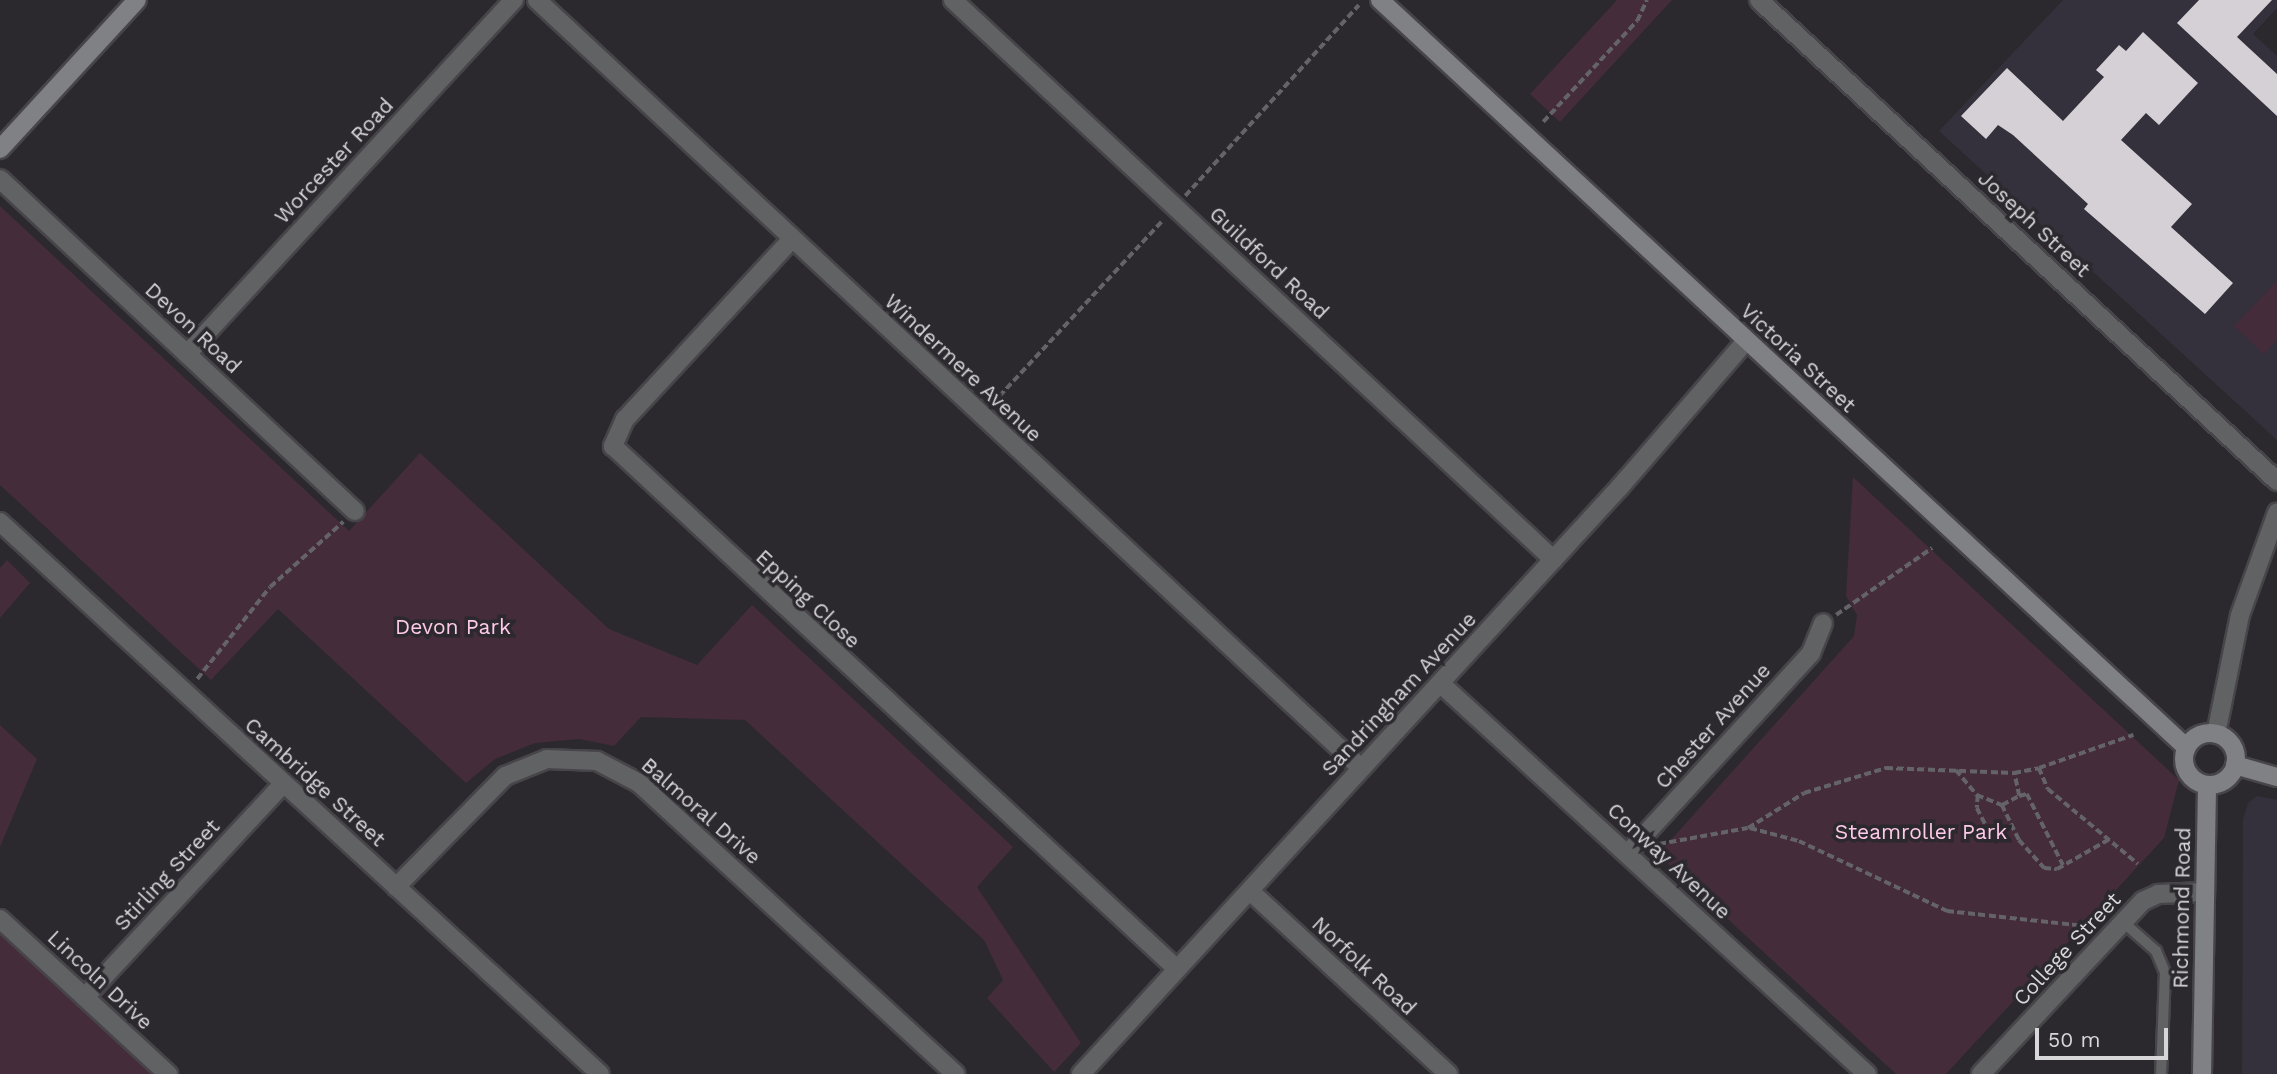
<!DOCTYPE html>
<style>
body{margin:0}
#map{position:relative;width:2277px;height:1074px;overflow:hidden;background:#2b292e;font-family:"Work Sans",sans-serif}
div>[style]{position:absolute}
.built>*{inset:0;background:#34313c}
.green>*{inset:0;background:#442c3a}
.building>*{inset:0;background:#d4d0d5}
.path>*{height:3.5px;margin-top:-1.75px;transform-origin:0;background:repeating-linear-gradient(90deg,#646367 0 7px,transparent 0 10.5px)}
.roads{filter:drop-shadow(2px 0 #474549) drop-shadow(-2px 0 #474549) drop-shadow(0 2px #474549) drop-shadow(0 -2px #474549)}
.lane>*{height:10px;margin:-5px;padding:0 5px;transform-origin:5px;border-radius:5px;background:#616264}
.street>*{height:18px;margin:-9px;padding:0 9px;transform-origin:9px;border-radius:9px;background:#616264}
.secondary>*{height:18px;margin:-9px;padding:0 9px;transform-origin:9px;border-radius:9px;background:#808185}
.secondary>.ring{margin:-9px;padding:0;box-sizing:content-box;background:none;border:18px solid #808185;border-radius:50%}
span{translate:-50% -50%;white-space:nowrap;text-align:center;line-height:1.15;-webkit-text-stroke:7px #2b292e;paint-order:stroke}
.street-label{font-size:21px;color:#d7d6d9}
.park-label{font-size:21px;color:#ffc9e9}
.scale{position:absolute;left:2035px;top:1028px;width:133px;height:32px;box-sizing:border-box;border:4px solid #d7d6d9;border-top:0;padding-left:9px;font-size:21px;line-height:24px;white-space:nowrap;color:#d7d6d9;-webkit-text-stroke:5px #2b292e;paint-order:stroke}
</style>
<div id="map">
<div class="built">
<i style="clip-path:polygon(2063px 0,2277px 0,2277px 8px,2253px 34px,2277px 56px,2277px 440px,1939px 131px)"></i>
<i style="clip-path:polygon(2257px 796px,2277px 800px,2277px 1074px,2242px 1074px,2243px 819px,2248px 803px)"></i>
</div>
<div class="green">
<i style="clip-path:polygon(1617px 0,1672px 0,1560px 122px,1530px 94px)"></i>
<i style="clip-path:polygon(0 206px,349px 531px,420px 453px,609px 629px,697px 665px,752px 605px,1013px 847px,977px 887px,1081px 1043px,1054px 1072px,987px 998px,1003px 980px,984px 940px,745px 720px,641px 717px,614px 746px,579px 739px,535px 743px,495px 759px,466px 783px,278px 609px,211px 680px,0 485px)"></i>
<i style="clip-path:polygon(2277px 281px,2277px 340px,2264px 354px,2234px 326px)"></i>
<i style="clip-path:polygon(1853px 477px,2179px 780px,2164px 838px,1946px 1074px,1896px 1074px,1668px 864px,1661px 851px,1854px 636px,1857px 615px,1846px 596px)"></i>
<i style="clip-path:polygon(7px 560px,30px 583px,0 618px,0 568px)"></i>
<i style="clip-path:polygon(0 725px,37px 759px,0 847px)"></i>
<i style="clip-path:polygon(0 933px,153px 1074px,0 1074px)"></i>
</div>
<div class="building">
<i style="clip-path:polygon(2199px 0,2272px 0,2237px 37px,2277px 74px,2277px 116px,2177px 23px)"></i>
<i style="clip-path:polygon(2143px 32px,2198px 83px,2159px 125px,2146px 113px,2121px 140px,2192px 204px,2171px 227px,2233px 283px,2205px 314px,2084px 209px,2088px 204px,2013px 135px,1998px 125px,1986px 139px,1961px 116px,2007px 68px,2063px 121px,2104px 77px,2096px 70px,2119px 45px,2126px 51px)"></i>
</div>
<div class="path">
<i style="left:1543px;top:122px;width:138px;rotate:-47.1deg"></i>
<i style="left:1637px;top:21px;width:23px;rotate:-65deg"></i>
<i style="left:1185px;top:196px;width:258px;rotate:-47.7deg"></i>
<i style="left:992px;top:404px;width:251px;rotate:-47.1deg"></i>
<i style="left:1836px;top:615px;width:117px;rotate:-34.9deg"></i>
<i style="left:197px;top:679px;width:117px;rotate:-51.6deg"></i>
<i style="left:270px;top:587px;width:98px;rotate:-41.7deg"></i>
<i style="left:2039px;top:768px;width:100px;rotate:-19.3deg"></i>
<i style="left:1956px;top:770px;width:33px;rotate:50deg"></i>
<i style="left:1977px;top:795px;width:27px;rotate:22deg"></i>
<i style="left:2002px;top:805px;width:39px;rotate:64deg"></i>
<i style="left:2019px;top:840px;width:38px;rotate:48deg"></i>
<i style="left:2044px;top:868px;width:13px;rotate:4deg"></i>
<i style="left:2057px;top:869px;width:59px;rotate:-29.6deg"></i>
<i style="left:1978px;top:795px;width:13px;rotate:94deg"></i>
<i style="left:1977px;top:808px;width:30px;rotate:63deg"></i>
<i style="left:1991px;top:835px;width:23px;rotate:-25deg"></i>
<i style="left:2019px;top:796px;width:8px;rotate:-14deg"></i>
<i style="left:2027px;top:794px;width:80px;rotate:63.1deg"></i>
<i style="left:2002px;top:805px;width:19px;rotate:-28deg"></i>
<i style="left:2019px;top:796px;width:24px;rotate:-102deg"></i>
<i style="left:1750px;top:828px;width:51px;rotate:14.9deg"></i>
<i style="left:1799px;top:841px;width:164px;rotate:25.3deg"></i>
<i style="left:1947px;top:911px;width:140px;rotate:6.2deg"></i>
<i style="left:1659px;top:844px;width:90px;rotate:-10.2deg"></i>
<i style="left:1748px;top:828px;width:66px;rotate:-32deg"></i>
<i style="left:1804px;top:793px;width:86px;rotate:-17deg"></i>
<i style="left:1886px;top:768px;width:128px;rotate:2.2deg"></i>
<i style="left:2014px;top:773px;width:25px;rotate:-11deg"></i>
<i style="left:2039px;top:768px;width:23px;rotate:67deg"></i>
<i style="left:2048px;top:789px;width:117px;rotate:39.8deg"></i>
</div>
<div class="roads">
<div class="lane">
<i style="left:2123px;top:922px;width:44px;rotate:41.3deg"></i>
<i style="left:2156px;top:951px;width:23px;rotate:67deg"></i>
<i style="left:2165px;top:972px;width:102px;rotate:92.2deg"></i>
</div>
<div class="street">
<i style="left:537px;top:0;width:1126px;rotate:42.99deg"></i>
<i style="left:953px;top:0;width:821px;rotate:42.98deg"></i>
<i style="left:1759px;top:0;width:707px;rotate:42.88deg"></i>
<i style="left:0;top:179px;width:486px;rotate:43.1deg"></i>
<i style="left:791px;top:240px;width:244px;rotate:132.8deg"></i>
<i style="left:625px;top:419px;width:30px;rotate:114deg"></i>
<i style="left:613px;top:446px;width:769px;rotate:42.84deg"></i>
<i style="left:187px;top:354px;width:482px;rotate:-47.3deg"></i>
<i style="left:0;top:522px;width:815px;rotate:42.61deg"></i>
<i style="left:1440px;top:683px;width:579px;rotate:42.48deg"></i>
<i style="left:2216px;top:734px;width:121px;rotate:-78.6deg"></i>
<i style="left:2240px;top:615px;width:109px;rotate:-70.1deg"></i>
<i style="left:1628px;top:853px;width:271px;rotate:-47.5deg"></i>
<i style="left:1811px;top:653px;width:32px;rotate:-68deg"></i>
<i style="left:396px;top:887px;width:156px;rotate:-45.5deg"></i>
<i style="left:505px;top:776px;width:45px;rotate:-22deg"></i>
<i style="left:547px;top:759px;width:50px;rotate:2.3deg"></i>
<i style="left:597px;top:761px;width:47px;rotate:27.6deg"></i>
<i style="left:639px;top:783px;width:430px;rotate:42.6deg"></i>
<i style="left:1250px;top:891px;width:270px;rotate:42.7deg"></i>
<i style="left:0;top:919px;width:229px;rotate:42.7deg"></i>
<i style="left:85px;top:997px;width:291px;rotate:-47.1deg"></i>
<i style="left:1081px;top:1074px;width:796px;rotate:-47.45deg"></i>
<i style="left:1619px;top:488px;width:194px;rotate:-49.2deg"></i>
<i style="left:1981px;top:1074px;width:237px;rotate:-46.9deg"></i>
<i style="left:2143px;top:901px;width:17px;rotate:-25deg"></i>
<i style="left:2158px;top:894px;width:46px;rotate:-2.5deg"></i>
</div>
<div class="secondary">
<i style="left:1380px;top:0;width:1100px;rotate:42.83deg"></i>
<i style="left:0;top:149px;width:202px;rotate:-47.4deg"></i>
<i class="ring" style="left:2184px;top:733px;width:34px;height:34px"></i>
<i style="left:2235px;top:765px;width:44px;rotate:15.9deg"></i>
<i style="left:2202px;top:1074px;width:289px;rotate:-89deg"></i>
</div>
</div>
<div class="street-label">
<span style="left:334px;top:161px;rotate:-47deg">Worcester Road</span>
<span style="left:2034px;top:224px;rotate:43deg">Joseph Street</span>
<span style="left:1269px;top:263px;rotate:43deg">Guildford Road</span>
<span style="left:193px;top:328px;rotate:43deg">Devon Road</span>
<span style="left:1798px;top:358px;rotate:43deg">Victoria Street</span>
<span style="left:963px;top:368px;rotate:43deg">Windermere Avenue</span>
<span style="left:808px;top:599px;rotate:43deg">Epping Close</span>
<span style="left:1399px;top:694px;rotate:-47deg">Sandringham Avenue</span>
<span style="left:1713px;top:726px;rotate:-48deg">Chester Avenue</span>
<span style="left:315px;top:782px;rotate:42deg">Cambridge Street</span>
<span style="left:701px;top:811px;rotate:41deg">Balmoral Drive</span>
<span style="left:1669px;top:861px;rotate:43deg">Conway Avenue</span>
<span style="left:167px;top:875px;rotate:-47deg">Stirling Street</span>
<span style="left:2182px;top:908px;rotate:-89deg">Richmond Road</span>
<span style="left:2067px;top:949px;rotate:-47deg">College Street</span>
<span style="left:1364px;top:966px;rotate:43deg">Norfolk Road</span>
<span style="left:100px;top:980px;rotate:43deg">Lincoln Drive</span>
</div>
<div class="park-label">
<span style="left:453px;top:627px">Devon Park</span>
<span style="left:1921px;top:832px">Steamroller Park</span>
</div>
<div class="scale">50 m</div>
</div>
